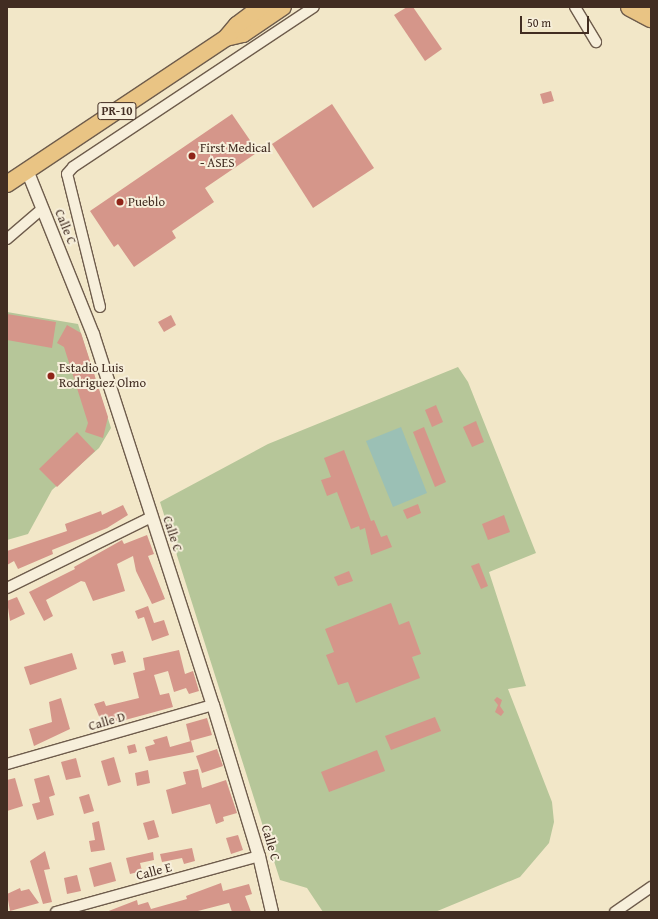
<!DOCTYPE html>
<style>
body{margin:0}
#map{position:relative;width:658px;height:919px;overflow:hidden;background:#f2e7c8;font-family:"Gentium Book Plus",serif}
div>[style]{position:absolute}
.green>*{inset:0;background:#b6c699}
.water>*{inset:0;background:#9bc0b5}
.building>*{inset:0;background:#d5968a}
.roads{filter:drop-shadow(1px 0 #6e5c4c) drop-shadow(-1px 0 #6e5c4c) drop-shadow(0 1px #6e5c4c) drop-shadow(0 -1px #6e5c4c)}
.minor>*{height:10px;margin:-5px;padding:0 5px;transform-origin:5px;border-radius:5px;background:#f7efdb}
.tertiary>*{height:12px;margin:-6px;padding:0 6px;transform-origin:6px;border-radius:6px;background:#f7efdb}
.primary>*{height:16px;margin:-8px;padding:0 8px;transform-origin:8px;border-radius:8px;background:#e9c484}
.motorway>*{height:18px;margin:-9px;padding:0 9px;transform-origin:9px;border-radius:9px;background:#e9c484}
.dots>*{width:11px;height:11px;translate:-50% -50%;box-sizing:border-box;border:2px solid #f7efdb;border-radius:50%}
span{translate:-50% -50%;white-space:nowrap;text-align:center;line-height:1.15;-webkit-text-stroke:4px #f7efdb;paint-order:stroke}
.shield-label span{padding:1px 3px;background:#f7efdb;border:1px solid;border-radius:3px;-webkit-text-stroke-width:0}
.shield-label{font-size:12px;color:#422d22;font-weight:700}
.poi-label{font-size:13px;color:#422d22}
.left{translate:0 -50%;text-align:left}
.street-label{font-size:13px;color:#422d22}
.frame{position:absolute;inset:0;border:8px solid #422d22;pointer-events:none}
.scale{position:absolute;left:520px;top:16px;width:69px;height:18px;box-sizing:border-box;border:2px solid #422d22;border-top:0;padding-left:5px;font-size:12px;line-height:14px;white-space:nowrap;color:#422d22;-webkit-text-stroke:3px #f7efdb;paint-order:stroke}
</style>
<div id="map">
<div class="green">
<i style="clip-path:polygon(7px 312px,78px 324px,111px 428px,99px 448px,52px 490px,28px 534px,7px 540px)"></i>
<i style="clip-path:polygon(458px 367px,468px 382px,536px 553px,489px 572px,526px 686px,508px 689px,552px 802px,554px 822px,549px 843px,520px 877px,435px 912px,323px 912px,307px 888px,280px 880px,160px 502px,268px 444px)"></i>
</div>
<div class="water">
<i style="clip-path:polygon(401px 427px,427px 493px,393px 507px,366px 441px)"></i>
</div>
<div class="building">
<i style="clip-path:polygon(407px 7px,413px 7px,442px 49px,425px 61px,394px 15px)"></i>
<i style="clip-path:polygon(551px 91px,554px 101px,543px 104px,540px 94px)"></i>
<i style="clip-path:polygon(332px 104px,374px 168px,313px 208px,272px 144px)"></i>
<i style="clip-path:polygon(232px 114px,258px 152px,205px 188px,214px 202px,172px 231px,176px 238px,134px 267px,118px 244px,114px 247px,90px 211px)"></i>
<i style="clip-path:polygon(7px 314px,56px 322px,52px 348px,7px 340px)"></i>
<i style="clip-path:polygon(171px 315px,176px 325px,164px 332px,158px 322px)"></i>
<i style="clip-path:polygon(67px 325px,81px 333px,108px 417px,103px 438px,85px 432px,88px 423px,64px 347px,57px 343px)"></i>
<i style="clip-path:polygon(436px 405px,443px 422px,432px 427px,425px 410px)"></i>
<i style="clip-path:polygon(476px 421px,484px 442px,472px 447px,463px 427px)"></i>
<i style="clip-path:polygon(424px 427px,446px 482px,435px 487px,413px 432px)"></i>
<i style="clip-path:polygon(77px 432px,95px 451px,57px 487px,39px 469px)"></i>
<i style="clip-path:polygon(344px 450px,371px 521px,374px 520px,381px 537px,387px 535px,392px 547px,371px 555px,365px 528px,360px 530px,359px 526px,351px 529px,337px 492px,327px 496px,321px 480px,331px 477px,324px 458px)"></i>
<i style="clip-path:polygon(418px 504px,421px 513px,407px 519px,403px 510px)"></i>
<i style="clip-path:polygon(123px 505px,128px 515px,107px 528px,52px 550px,53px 554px,18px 569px,14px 561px,7px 565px,7px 551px,67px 531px,65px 524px,101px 511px,102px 515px)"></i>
<i style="clip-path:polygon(504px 515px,510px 532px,488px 540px,482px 524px)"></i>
<i style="clip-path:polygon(147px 535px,154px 554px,148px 556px,165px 599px,152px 604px,136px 571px,133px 556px,117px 564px,125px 591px,93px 601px,85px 582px,81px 581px,46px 600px,53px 616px,44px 621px,29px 592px,75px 569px,74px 567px,122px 540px,124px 544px)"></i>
<i style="clip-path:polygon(479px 563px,488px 586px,481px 589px,471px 566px)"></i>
<i style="clip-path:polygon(349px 571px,353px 581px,338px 586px,334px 577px)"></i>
<i style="clip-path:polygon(17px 597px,25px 614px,10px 621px,7px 601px)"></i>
<i style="clip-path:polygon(391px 603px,399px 625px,409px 621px,421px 654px,412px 657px,420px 678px,356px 703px,348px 682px,338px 685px,326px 655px,334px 652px,325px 629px)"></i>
<i style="clip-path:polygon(148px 606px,154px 623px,164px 620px,169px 635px,152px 641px,144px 617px,138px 619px,135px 611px)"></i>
<i style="clip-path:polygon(179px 650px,185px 674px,193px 671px,199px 691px,189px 694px,186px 688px,174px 692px,168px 671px,154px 675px,160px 695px,169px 693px,173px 707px,103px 726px,94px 704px,104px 701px,106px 706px,139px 698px,133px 673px,145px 670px,143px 658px)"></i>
<i style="clip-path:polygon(123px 651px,126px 662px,114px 665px,111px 654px)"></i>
<i style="clip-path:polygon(72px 653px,77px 669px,30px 685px,24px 667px)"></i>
<i style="clip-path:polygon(497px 697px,502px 700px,500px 706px,504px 712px,501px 716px,495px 712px,498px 705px,494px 700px)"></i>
<i style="clip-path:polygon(61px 698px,70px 729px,34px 746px,29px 729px,52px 722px,49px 702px)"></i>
<i style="clip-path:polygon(435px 717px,441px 731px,391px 750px,385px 736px)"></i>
<i style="clip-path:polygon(207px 718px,212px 735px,190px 741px,186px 724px)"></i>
<i style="clip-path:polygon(167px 736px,170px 747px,191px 741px,194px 752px,149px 761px,145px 747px,155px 744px,153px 740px)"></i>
<i style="clip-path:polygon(135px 744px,137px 752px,129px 754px,127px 746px)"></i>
<i style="clip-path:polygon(217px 749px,223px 766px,202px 773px,196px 756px)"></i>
<i style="clip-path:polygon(377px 750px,385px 771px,329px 792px,321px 772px)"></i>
<i style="clip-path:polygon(114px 757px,121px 782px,108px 786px,101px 761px)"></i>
<i style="clip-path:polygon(76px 758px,81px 777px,66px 780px,61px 762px)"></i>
<i style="clip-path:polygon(198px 769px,202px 788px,226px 780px,237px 813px,223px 817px,224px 821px,216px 824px,210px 804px,172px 814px,166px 790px,186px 784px,183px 772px)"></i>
<i style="clip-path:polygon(148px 770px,150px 783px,137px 786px,135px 773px)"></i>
<i style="clip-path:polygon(49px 775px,55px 795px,49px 797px,54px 815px,37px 820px,32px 804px,40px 802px,34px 779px)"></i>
<i style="clip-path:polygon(15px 778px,23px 806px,7px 811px,7px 780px)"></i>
<i style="clip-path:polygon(89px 794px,94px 811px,84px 814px,79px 797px)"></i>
<i style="clip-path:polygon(154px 820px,159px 837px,148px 840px,143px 823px)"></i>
<i style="clip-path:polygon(99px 821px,105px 850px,91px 852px,89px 841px,95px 840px,92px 823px)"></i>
<i style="clip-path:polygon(238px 835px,243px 850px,231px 854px,226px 838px)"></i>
<i style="clip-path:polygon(192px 848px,195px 861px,184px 864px,182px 858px,162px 862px,160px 854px)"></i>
<i style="clip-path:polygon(45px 851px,50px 869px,44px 870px,52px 902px,43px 904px,30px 861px)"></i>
<i style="clip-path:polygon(153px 852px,154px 860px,140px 863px,142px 871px,130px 874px,126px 858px)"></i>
<i style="clip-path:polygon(111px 862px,116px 881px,94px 887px,89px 868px)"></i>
<i style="clip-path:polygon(77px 875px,81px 891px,67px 894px,64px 878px)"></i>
<i style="clip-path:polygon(221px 883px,223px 891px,249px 884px,252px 894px,245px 896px,251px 912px,232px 912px,229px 903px,194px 912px,106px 912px,137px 900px,138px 905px,148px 902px,151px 909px,187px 899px,186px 896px)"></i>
<i style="clip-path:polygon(20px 888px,21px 891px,29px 889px,39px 903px,10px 911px,7px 894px)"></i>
</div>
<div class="roads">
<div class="minor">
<i style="left:575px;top:7px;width:41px;rotate:59deg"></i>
<i style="left:7px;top:239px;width:46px;rotate:-40.6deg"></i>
<i style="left:100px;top:307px;width:137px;rotate:-103.9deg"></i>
<i style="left:67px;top:174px;width:9px;rotate:-49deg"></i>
<i style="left:73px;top:167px;width:289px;rotate:-33.6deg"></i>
<i style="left:7px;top:588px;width:161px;rotate:-26.2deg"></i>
<i style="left:7px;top:764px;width:214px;rotate:-16deg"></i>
<i style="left:56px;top:912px;width:211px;rotate:-15.4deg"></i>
<i style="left:615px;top:912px;width:44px;rotate:-34.8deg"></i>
</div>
<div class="tertiary">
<i style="left:27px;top:170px;width:177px;rotate:68.1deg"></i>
<i style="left:93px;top:334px;width:390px;rotate:72.1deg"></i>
<i style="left:213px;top:705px;width:158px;rotate:73.1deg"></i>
<i style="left:259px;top:856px;width:57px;rotate:76.9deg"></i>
</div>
<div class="primary">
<i style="left:230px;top:37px;width:13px;rotate:-13deg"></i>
<i style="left:243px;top:34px;width:48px;rotate:-34deg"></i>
<i style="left:7px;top:184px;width:263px;rotate:-33.7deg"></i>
<i style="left:226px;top:38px;width:17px;rotate:-50deg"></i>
<i style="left:237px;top:25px;width:30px;rotate:-37deg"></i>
</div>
<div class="motorway">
<i style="left:630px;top:7px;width:24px;rotate:28deg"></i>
</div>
</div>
<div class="dots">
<i style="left:192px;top:156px;background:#8f2418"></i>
<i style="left:120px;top:202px;background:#8f2418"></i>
<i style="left:51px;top:376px;background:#8f2418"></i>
</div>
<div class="shield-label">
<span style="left:117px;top:111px">PR-10</span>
</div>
<div class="poi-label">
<span class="left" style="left:200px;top:156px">First Medical<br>- ASES</span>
<span class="left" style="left:128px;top:202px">Pueblo</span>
<span class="left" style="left:59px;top:376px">Estadio Luis<br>Rodriguez Olmo</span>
</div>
<div class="street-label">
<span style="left:65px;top:227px;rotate:68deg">Calle C</span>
<span style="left:172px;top:534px;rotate:72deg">Calle C</span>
<span style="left:107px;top:722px;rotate:-16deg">Calle D</span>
<span style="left:270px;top:843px;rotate:74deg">Calle C</span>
<span style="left:154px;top:872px;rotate:-15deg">Calle E</span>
</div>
<div class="frame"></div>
<div class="scale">50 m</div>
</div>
